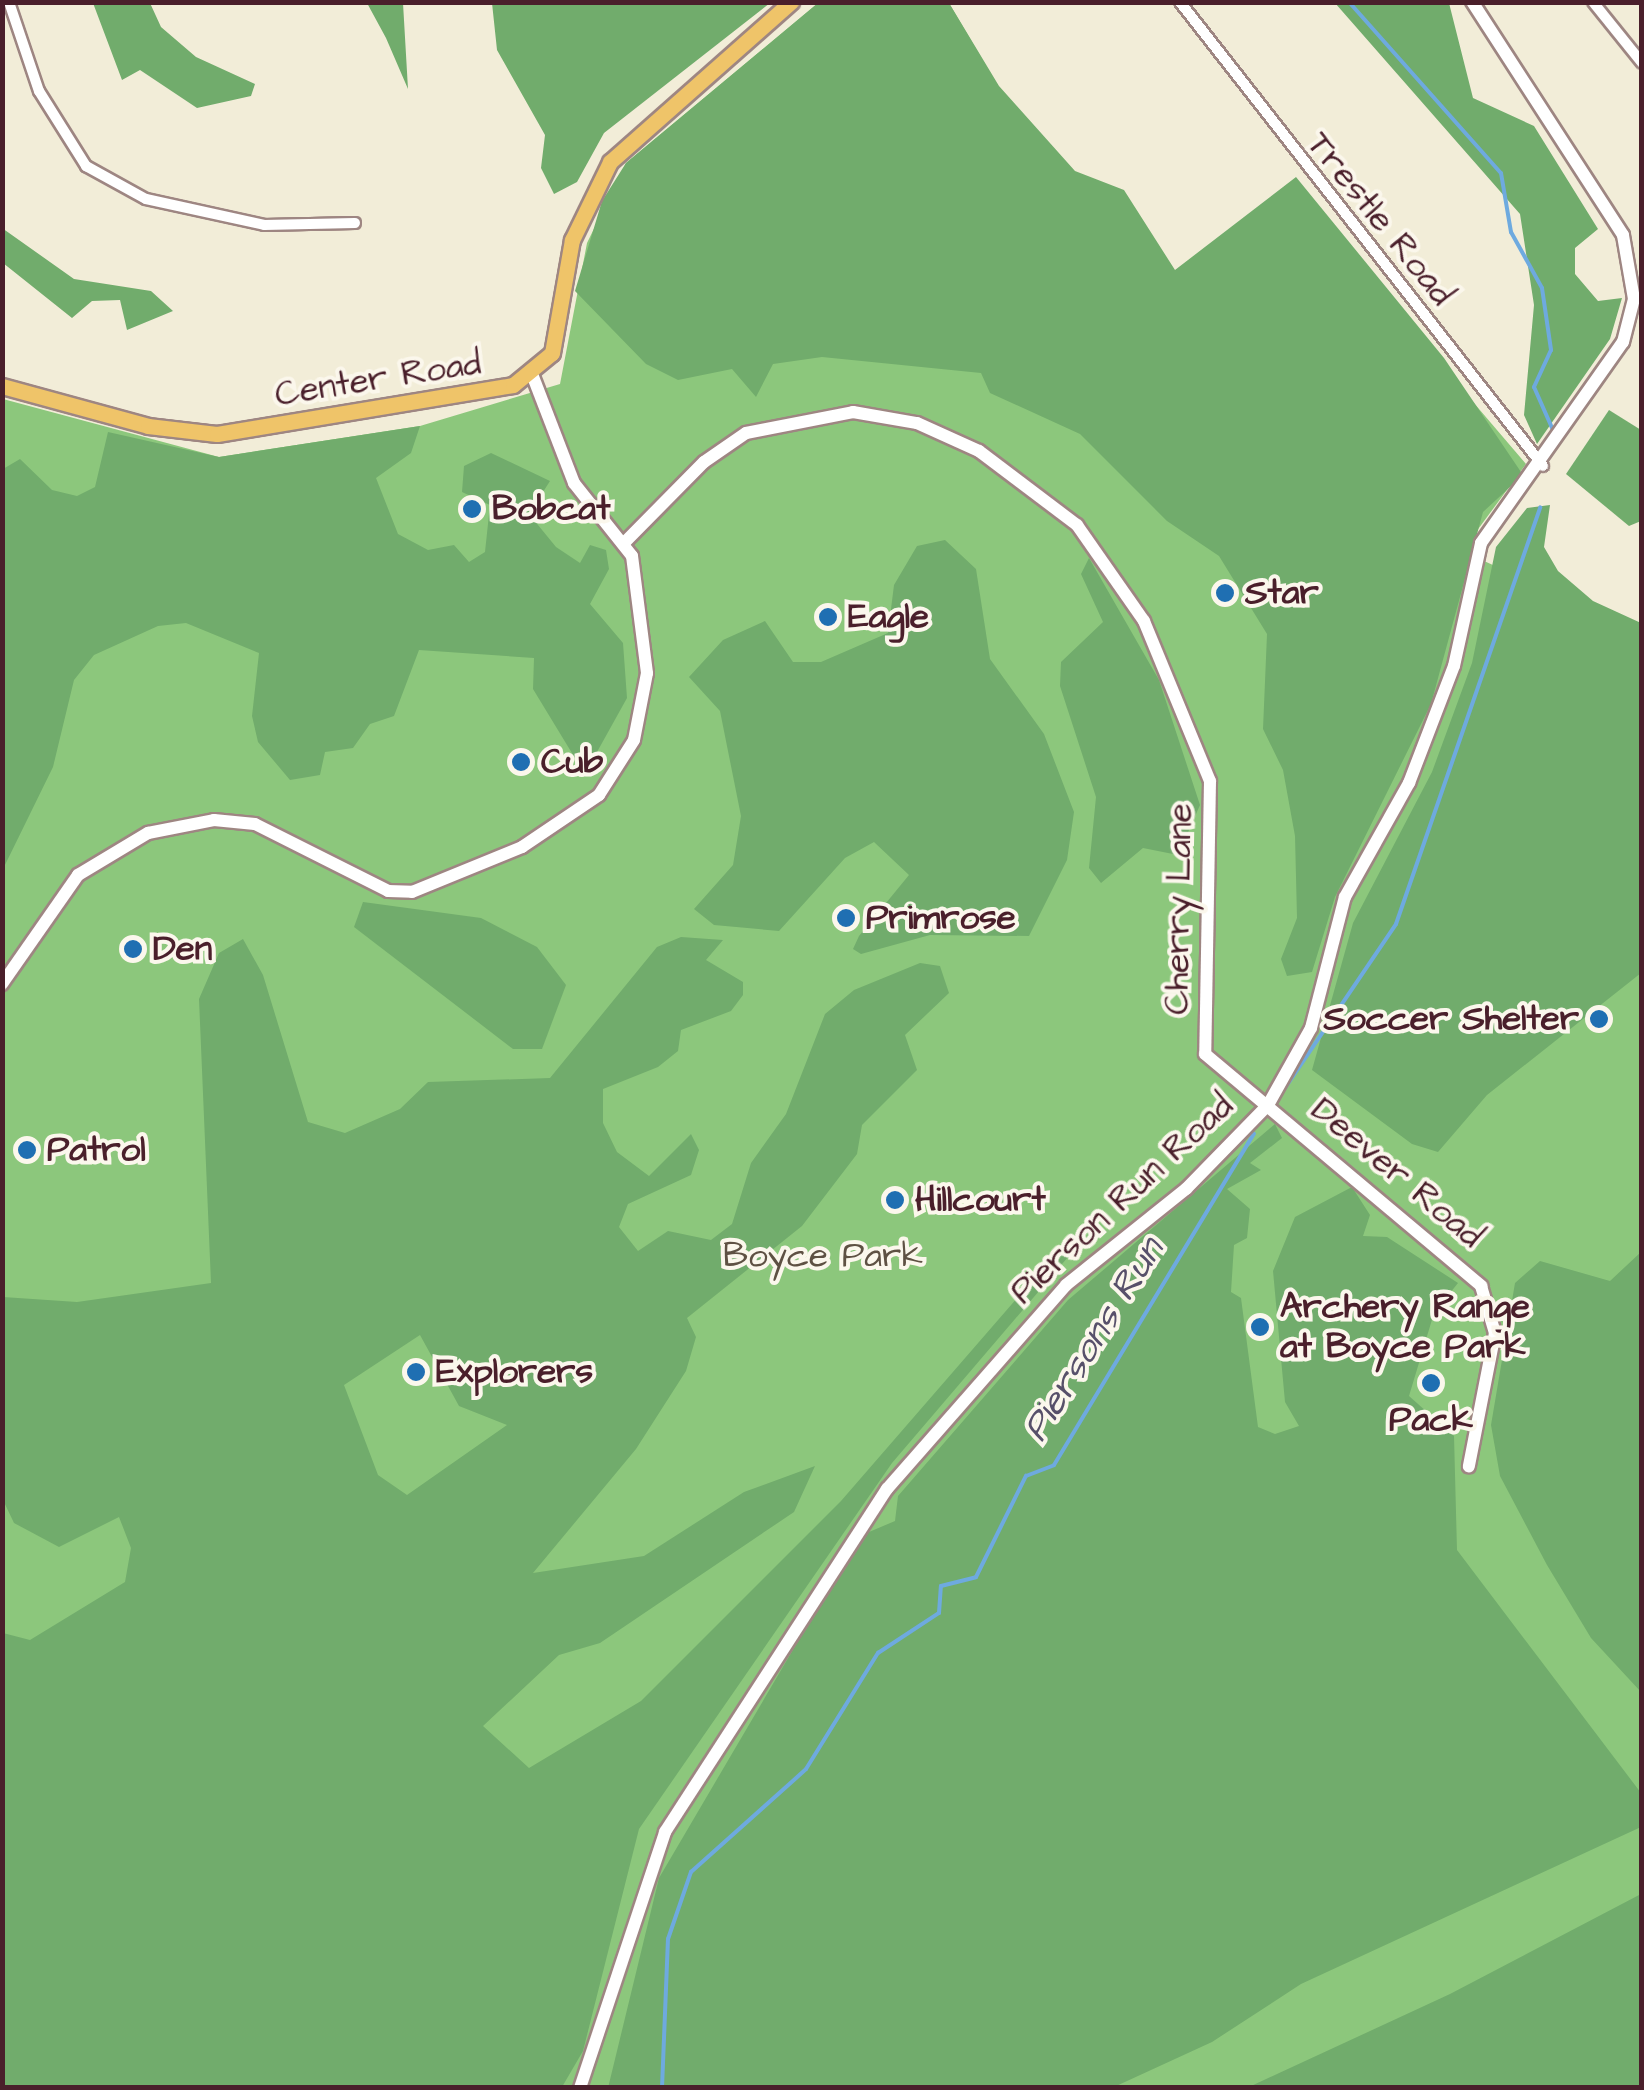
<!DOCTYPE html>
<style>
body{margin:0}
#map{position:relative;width:1644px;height:2090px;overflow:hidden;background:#f2edd8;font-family:"Architects Daughter",sans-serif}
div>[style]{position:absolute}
.green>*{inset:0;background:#8cc77c}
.forest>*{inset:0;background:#71ac6c}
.stream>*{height:4px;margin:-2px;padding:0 2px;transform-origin:2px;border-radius:2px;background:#6eaadf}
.roads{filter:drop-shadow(2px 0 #9e8682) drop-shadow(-2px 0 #9e8682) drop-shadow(0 2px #9e8682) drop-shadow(0 -2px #9e8682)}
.minor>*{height:10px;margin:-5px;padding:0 5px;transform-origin:5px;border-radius:5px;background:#fff}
.tertiary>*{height:12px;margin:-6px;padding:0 6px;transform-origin:6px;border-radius:6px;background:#fff}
.primary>*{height:15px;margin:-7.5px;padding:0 7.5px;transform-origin:7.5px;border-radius:7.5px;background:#efc469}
.dots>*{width:28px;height:28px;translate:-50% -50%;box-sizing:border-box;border:5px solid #fbf7ec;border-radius:50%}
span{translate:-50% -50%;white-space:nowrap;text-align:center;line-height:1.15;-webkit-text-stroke:8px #fbf7ec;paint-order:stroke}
.street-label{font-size:35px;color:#4a1f2b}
.poi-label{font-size:35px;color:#4a1f2b;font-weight:700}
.left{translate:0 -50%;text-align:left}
.right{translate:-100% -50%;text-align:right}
.park-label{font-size:35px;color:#5e5143}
.water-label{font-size:38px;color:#57506a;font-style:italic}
.frame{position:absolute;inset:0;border:5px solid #4a1f2b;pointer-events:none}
</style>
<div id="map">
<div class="green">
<i style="clip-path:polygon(818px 3px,949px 3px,1153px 349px,1298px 197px,1526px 464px,1462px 551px,1641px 632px,1641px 2087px,3px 2087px,3px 399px,219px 457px,420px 426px,560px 384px,587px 243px,626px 163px)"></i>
</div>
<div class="forest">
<i style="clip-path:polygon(93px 3px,150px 3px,161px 27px,196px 57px,255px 84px,251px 96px,197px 108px,140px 70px,122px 80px)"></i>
<i style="clip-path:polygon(367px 3px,403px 3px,408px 89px,386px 38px)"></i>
<i style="clip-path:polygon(770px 3px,604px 133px,577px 182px,554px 194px,541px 168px,545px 135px,497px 50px,492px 3px)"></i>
<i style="clip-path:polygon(818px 3px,949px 3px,999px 86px,1075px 171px,1124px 190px,1175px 270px,1296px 177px,1444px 358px,1523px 475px,1483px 512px,1431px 704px,1335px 897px,1312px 972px,1287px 976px,1281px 959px,1297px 918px,1295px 836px,1283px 770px,1263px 729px,1267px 634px,1219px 556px,1167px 521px,1080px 434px,990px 393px,981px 373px,822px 357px,773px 364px,756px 397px,732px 369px,678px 380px,646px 364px,575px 291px,602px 201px,626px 163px)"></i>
<i style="clip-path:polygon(1335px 3px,1449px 3px,1473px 98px,1534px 126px,1598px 229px,1575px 248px,1575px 274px,1598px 301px,1622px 298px,1610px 339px,1537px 444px,1524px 415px,1534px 305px,1520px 214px)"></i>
<i style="clip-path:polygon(2px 228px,74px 279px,151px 291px,173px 311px,127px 330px,120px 300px,92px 301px,72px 318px,3px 263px)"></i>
<i style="clip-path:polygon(1609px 410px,1641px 430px,1641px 521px,1629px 526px,1566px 474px)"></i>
<i style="clip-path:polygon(420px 426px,411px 453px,376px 478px,398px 534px,428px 550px,454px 545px,469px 562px,485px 552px,490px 505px,462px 492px,464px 466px,491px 453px,550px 481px,529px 514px,556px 547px,580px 563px,590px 545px,606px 550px,609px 569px,590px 604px,623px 643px,627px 698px,592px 761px,581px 768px,533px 689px,534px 658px,419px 650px,394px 716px,370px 724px,353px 748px,325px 752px,320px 775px,290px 780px,258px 742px,252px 716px,259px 653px,186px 623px,158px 626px,94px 655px,74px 680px,53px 767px,3px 869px,3px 469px,20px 459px,52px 490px,77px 496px,95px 487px,108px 432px,219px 457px)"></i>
<i style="clip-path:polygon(1550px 505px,1544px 547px,1558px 571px,1593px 601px,1641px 623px,1641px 973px,1487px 1095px,1438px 1152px,1412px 1144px,1312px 1070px,1353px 923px,1432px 772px,1472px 663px,1496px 547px,1527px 508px)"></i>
<i style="clip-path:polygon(945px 540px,976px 569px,990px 659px,1044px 734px,1074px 812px,1067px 860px,1029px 936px,930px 935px,861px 954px,853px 949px,859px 936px,909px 875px,874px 842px,845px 858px,779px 931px,714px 925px,694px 909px,733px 865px,741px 816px,720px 711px,689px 677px,723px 640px,765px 621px,793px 662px,821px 662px,888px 633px,894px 585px,917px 546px)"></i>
<i style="clip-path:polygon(1089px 558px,1159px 680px,1200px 805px,1178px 855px,1143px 848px,1101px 883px,1089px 868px,1096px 797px,1060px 686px,1061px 662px,1103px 622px,1081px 574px)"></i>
<i style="clip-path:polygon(363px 902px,481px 918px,537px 947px,566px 985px,542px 1049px,513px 1049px,354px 927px)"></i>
<i style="clip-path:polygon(evenodd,681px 937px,723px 940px,706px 960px,743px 982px,743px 995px,731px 1011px,681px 1030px,678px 1051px,658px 1067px,603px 1089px,603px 1123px,617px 1152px,649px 1176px,691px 1134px,699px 1150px,691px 1175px,628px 1204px,619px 1227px,638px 1251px,668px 1231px,711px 1240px,732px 1224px,751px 1163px,786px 1114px,825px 1014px,854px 990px,920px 963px,940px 966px,949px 993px,905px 1035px,917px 1070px,862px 1125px,857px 1154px,802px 1226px,687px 1318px,696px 1337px,686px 1371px,636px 1449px,533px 1573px,644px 1556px,744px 1492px,815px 1466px,794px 1512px,600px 1643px,559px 1655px,483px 1726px,529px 1768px,641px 1701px,841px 1501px,1070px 1237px,1074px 1250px,892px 1463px,639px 1829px,583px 2051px,562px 2087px,3px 2087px,3px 1633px,30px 1640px,125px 1582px,131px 1548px,119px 1517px,59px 1547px,14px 1523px,3px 1500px,3px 1297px,77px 1302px,211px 1283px,199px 999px,219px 953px,243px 939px,263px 975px,308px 1122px,345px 1133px,400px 1109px,428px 1082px,550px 1078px,657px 947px,681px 937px,420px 1335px,459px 1406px,507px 1425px,407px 1495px,378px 1475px,344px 1385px,420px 1335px)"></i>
<i style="clip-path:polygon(1275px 1124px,1282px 1138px,1250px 1163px,1261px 1170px,1227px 1189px,1250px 1209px,1247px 1238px,1234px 1245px,1231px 1292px,1241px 1298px,1258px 1427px,1275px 1434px,1299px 1426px,1285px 1402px,1273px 1271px,1295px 1217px,1352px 1187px,1370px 1215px,1363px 1236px,1387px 1237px,1458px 1283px,1434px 1313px,1409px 1396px,1454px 1436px,1457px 1550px,1641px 1793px,1641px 1827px,1301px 1984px,1212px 2042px,1114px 2087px,608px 2088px,659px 1878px,841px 1568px,869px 1532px,895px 1521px,898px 1496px,1068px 1300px)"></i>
<i style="clip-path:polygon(1641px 1252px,1641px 1692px,1591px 1638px,1547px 1565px,1500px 1476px,1491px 1425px,1515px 1283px,1540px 1261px,1610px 1281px)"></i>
<i style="clip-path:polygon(1641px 1894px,1641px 2087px,1249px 2087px,1450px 1994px)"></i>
</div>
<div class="stream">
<i style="left:1349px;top:2px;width:229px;rotate:48.4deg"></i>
<i style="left:1501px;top:173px;width:60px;rotate:80.4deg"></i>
<i style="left:1511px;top:232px;width:64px;rotate:61deg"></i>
<i style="left:1542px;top:288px;width:63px;rotate:81.7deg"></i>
<i style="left:1551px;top:350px;width:41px;rotate:114.7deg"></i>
<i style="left:1534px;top:387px;width:47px;rotate:66.2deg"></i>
<i style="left:1285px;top:1088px;width:198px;rotate:-55.9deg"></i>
<i style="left:1396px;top:924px;width:441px;rotate:-70.9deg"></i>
<i style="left:662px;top:2088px;width:149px;rotate:-87.7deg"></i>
<i style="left:668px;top:1939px;width:71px;rotate:-71.1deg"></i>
<i style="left:691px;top:1872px;width:154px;rotate:-41.8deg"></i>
<i style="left:806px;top:1769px;width:137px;rotate:-58.2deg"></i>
<i style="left:878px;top:1653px;width:73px;rotate:-33.3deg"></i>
<i style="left:939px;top:1613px;width:27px;rotate:-86deg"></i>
<i style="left:941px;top:1586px;width:36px;rotate:-14deg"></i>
<i style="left:976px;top:1577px;width:113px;rotate:-63.7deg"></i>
<i style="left:1026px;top:1476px;width:30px;rotate:-21deg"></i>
<i style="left:1054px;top:1465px;width:387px;rotate:-58.9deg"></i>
</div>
<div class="roads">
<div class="minor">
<i style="left:9px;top:2px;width:94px;rotate:71.4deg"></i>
<i style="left:39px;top:91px;width:89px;rotate:57.9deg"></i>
<i style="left:86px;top:166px;width:68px;rotate:28.8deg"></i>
<i style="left:146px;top:199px;width:121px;rotate:12.4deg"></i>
<i style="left:264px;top:225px;width:91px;rotate:-1.3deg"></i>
<i style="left:1180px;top:2px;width:589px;rotate:51.96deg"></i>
<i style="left:1593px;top:2px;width:78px;rotate:51.2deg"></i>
</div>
<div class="tertiary">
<i style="left:626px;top:541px;width:111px;rotate:-45.4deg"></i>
<i style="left:704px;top:462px;width:51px;rotate:-34.6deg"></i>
<i style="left:746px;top:433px;width:109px;rotate:-11.1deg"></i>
<i style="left:853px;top:412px;width:65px;rotate:9.8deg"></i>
<i style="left:917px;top:423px;width:68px;rotate:24.3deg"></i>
<i style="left:979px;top:451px;width:123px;rotate:37.1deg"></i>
<i style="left:1077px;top:525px;width:117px;rotate:55.1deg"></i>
<i style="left:1144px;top:621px;width:173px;rotate:67.6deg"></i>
<i style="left:1210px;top:781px;width:273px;rotate:91deg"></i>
<i style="left:1205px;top:1054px;width:361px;rotate:40deg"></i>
<i style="left:1481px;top:1286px;width:49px;rotate:73.4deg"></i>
<i style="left:1495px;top:1333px;width:136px;rotate:101.1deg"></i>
<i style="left:2px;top:984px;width:133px;rotate:-55.1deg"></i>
<i style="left:78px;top:875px;width:82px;rotate:-31deg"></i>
<i style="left:148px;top:833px;width:67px;rotate:-11.1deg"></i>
<i style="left:214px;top:820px;width:41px;rotate:5.6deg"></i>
<i style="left:255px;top:824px;width:149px;rotate:26.7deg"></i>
<i style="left:388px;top:891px;width:24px;rotate:2deg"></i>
<i style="left:412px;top:892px;width:119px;rotate:-22.2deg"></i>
<i style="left:522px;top:847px;width:93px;rotate:-34deg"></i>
<i style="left:599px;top:795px;width:65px;rotate:-57.5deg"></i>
<i style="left:634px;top:740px;width:68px;rotate:-79deg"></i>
<i style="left:647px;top:673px;width:118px;rotate:-97.3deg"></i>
<i style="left:632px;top:556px;width:93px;rotate:-128.5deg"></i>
<i style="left:574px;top:483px;width:117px;rotate:-111.1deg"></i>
<i style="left:580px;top:2088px;width:270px;rotate:-71.6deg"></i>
<i style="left:665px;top:1832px;width:409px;rotate:-57.1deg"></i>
<i style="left:887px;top:1489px;width:271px;rotate:-48.7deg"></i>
<i style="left:1066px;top:1285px;width:154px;rotate:-38.7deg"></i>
<i style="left:1186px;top:1189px;width:117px;rotate:-45.7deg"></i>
<i style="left:1268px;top:1105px;width:88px;rotate:-60.8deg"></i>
<i style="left:1311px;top:1028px;width:135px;rotate:-75.5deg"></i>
<i style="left:1345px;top:897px;width:131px;rotate:-60.7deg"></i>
<i style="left:1409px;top:783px;width:125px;rotate:-69deg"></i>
<i style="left:1454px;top:666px;width:126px;rotate:-77.6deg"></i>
<i style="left:1481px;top:543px;width:246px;rotate:-54.8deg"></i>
<i style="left:1623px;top:342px;width:44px;rotate:-75.7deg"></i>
<i style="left:1634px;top:299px;width:65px;rotate:-99.8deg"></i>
<i style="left:1623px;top:235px;width:278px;rotate:-122.9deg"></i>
</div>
<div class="primary">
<i style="left:2px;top:386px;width:151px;rotate:15.3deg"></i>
<i style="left:148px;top:426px;width:69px;rotate:6.6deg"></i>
<i style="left:217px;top:434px;width:300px;rotate:-9.4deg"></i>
<i style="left:513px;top:385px;width:50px;rotate:-39.4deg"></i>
<i style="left:552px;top:353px;width:115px;rotate:-80deg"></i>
<i style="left:572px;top:240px;width:87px;rotate:-64deg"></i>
<i style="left:610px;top:162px;width:242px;rotate:-41.5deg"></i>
</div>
</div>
<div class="dots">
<i style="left:472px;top:509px;background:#1f6fb2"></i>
<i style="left:1225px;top:593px;background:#1f6fb2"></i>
<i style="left:828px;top:617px;background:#1f6fb2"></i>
<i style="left:521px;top:762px;background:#1f6fb2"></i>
<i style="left:846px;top:918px;background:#1f6fb2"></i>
<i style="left:133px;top:949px;background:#1f6fb2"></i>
<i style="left:1599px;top:1019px;background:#1f6fb2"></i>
<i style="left:27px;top:1150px;background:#1f6fb2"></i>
<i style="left:895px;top:1200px;background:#1f6fb2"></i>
<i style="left:1260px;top:1327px;background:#1f6fb2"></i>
<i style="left:416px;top:1372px;background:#1f6fb2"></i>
<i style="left:1431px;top:1383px;background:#1f6fb2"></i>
</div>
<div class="street-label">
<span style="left:1380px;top:219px;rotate:51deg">Trestle Road</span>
<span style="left:378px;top:379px;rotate:-9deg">Center Road</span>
<span style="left:1179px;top:909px;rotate:-89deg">Cherry Lane</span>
<span style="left:1397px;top:1173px;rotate:40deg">Deever Road</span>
<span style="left:1122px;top:1199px;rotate:-43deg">Pierson Run Road</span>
</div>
<div class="poi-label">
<span class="left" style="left:492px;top:509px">Bobcat</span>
<span class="left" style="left:1245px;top:593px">Star</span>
<span class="left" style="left:848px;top:617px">Eagle</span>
<span class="left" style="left:541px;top:762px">Cub</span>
<span class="left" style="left:866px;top:918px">Primrose</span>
<span class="left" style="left:153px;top:949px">Den</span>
<span class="right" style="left:1579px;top:1019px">Soccer Shelter</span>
<span class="left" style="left:47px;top:1150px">Patrol</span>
<span class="left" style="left:915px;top:1200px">Hillcourt</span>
<span class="left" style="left:1280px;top:1327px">Archery Range<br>at Boyce Park</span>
<span class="left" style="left:436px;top:1372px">Explorers</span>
<span style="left:1431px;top:1420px">Pack</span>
</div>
<div class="park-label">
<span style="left:823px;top:1256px">Boyce Park</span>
</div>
<div class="water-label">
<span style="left:1094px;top:1340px;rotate:-58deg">Piersons Run</span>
</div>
<div class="frame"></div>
</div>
